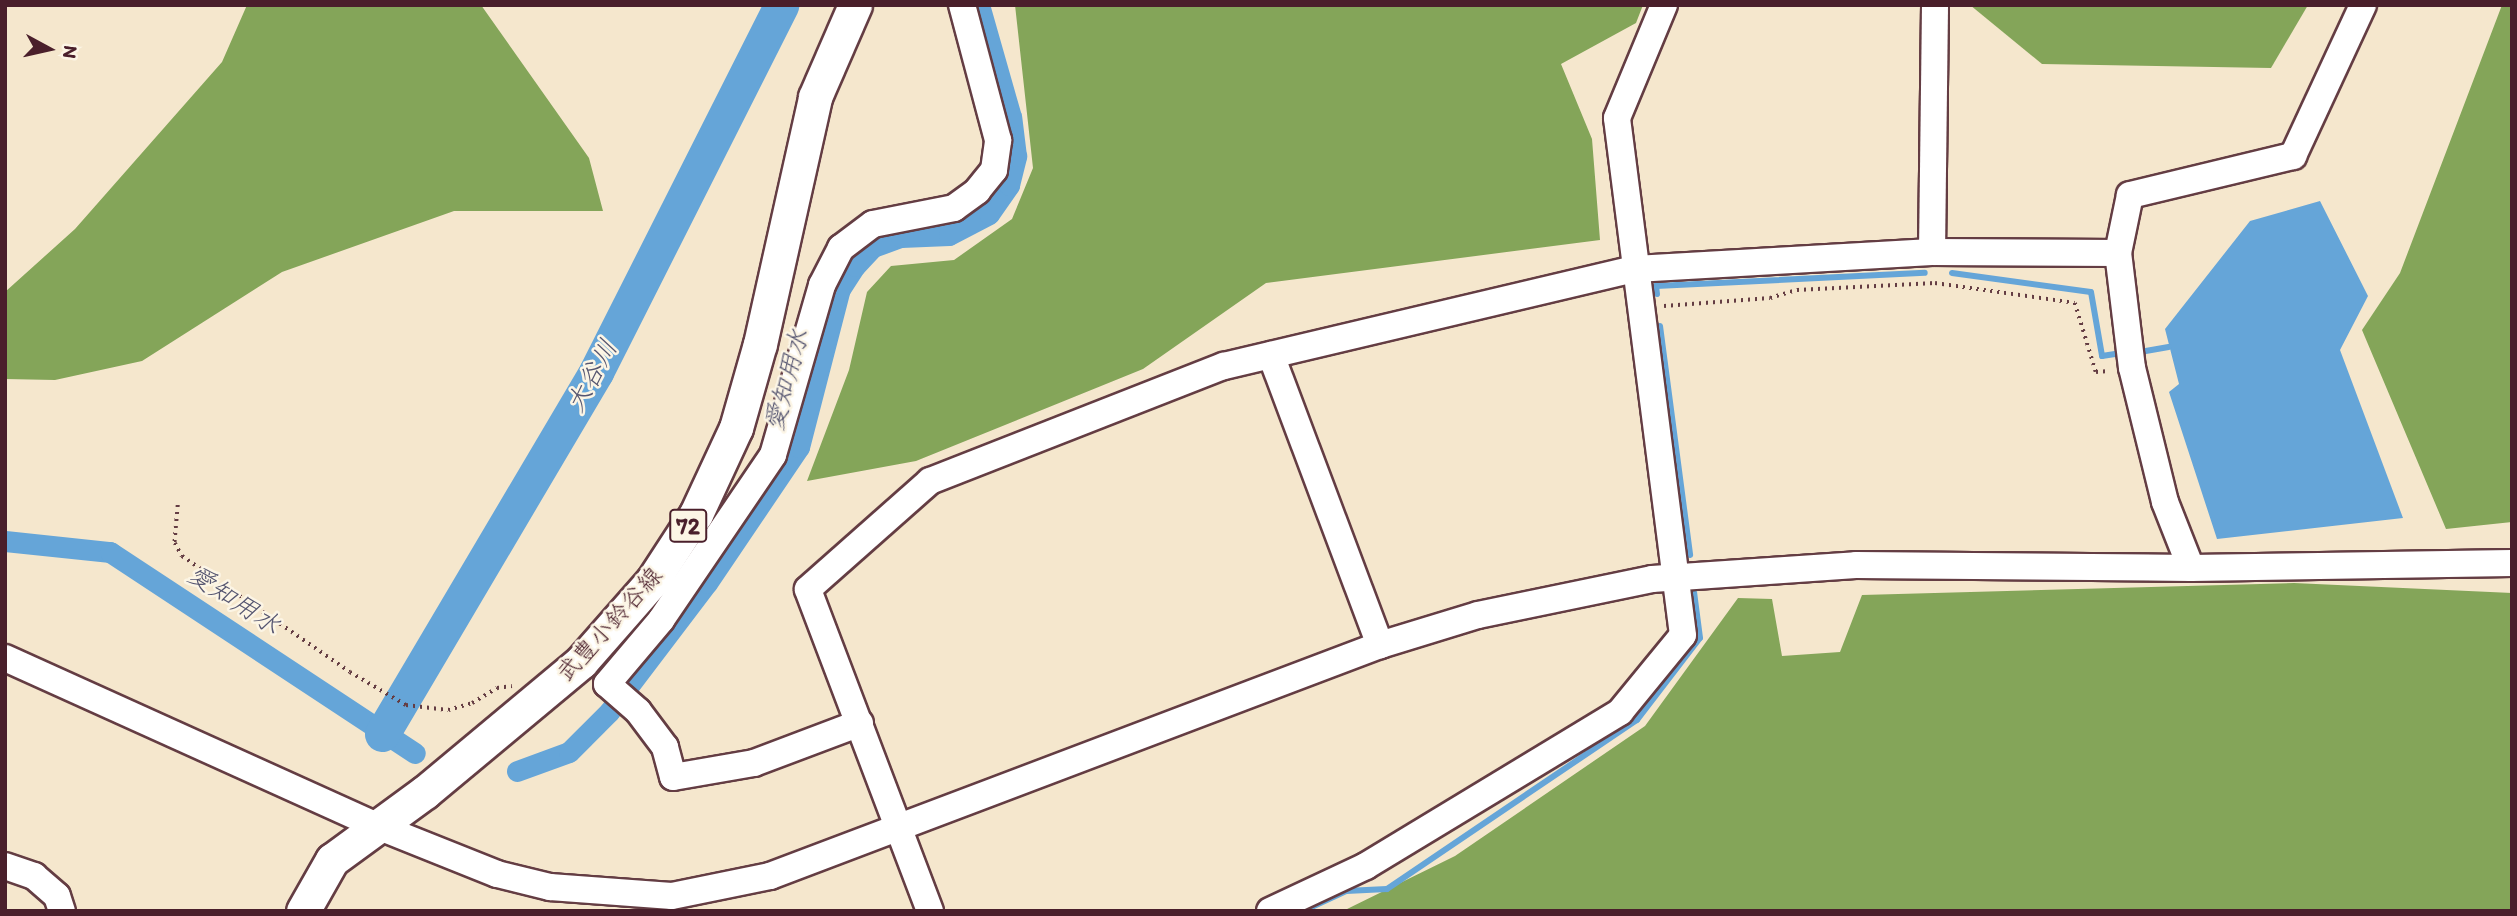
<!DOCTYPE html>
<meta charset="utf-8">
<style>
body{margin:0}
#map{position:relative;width:2517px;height:916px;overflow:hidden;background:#f5e7cd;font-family:Itim,"Klee One",sans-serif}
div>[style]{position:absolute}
.forest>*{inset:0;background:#84a559}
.water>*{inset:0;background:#65a5d8}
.stream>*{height:6px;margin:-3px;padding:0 3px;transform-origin:3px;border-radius:3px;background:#65a5d8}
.canal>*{height:21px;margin:-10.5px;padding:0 10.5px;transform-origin:10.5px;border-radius:10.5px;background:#65a5d8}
.river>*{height:35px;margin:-17.5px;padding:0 17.5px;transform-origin:17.5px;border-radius:17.5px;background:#65a5d8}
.path>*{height:3.5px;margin-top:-1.75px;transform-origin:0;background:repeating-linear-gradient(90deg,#643d43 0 2px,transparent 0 7px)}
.roads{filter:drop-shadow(2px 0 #643d43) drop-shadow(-2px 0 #643d43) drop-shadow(0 2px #643d43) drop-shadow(0 -2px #643d43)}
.minor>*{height:26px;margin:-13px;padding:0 13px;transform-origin:13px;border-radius:13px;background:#fff}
.major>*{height:33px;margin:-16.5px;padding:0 16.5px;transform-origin:16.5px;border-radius:16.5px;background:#fff}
span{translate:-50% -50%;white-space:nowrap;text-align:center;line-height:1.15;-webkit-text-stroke:5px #fcf5e5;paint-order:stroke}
.shield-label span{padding:2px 5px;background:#fcf5e5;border:2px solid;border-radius:5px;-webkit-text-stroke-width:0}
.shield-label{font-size:23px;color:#4a1f2b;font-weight:700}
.street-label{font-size:24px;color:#4a1f2b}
.water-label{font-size:26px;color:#555570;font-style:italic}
.frame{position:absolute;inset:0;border:7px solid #4a1f2b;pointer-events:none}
.north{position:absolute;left:14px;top:14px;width:70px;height:70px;-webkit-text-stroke:5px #fcf5e5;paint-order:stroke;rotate:98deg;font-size:19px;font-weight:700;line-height:28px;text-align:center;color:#4a1f2b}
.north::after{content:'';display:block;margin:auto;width:24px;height:32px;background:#4a1f2b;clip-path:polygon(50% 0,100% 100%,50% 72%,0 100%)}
</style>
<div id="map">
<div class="forest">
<i style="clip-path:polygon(247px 5px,481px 5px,589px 158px,603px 211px,454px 211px,282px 272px,142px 361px,55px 380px,5px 379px,5px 292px,75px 229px,222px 62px)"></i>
<i style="clip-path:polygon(1015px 5px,1643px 5px,1636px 23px,1561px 64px,1592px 139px,1600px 240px,1266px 283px,1143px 369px,916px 461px,807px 481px,849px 370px,867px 292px,891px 266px,954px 260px,1012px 219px,1033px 168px)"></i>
<i style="clip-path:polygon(1970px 5px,2308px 5px,2271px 68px,2042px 64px)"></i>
<i style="clip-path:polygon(2502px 5px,2512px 5px,2512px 522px,2446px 529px,2362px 330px,2400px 273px)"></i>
<i style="clip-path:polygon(2294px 583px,2512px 593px,2512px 911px,1343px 911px,1455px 856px,1645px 726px,1738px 598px,1772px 599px,1782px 656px,1840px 652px,1862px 595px)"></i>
</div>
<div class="water">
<i style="clip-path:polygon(2320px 201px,2368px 296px,2340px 350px,2403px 518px,2217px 539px,2169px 392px,2179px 384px,2165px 329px,2250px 221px)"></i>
</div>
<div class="stream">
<i style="left:1952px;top:273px;width:140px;rotate:7.8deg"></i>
<i style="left:2091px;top:292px;width:65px;rotate:80.2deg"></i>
<i style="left:2102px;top:356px;width:18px;rotate:-9deg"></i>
<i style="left:1657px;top:294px;width:8px;rotate:-97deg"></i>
<i style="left:1656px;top:286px;width:269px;rotate:-2.8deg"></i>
<i style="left:1660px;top:326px;width:231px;rotate:82.5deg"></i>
<i style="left:2140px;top:352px;width:29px;rotate:-10deg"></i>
<i style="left:1303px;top:911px;width:47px;rotate:-24.9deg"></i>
<i style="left:1346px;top:891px;width:41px;rotate:-2.8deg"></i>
<i style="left:1387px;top:889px;width:302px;rotate:-34.1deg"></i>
<i style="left:1637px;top:720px;width:103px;rotate:-52.5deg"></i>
<i style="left:1700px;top:638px;width:46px;rotate:-97.4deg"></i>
</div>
<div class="canal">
<i style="left:5px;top:541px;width:106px;rotate:6deg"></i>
<i style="left:110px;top:552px;width:365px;rotate:33.4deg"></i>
<i style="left:517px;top:771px;width:55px;rotate:-20.1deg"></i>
<i style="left:569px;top:752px;width:57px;rotate:-45deg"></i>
<i style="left:609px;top:712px;width:162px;rotate:-52.8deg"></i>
<i style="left:707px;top:583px;width:164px;rotate:-55.9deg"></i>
<i style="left:799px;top:447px;width:163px;rotate:-75.5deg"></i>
<i style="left:840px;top:289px;width:27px;rotate:-57deg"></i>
<i style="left:855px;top:266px;width:26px;rotate:-47deg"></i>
<i style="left:873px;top:247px;width:30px;rotate:-20deg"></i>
<i style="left:901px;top:237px;width:48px;rotate:-2.4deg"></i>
<i style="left:949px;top:235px;width:45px;rotate:-27.7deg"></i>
<i style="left:989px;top:214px;width:35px;rotate:-55deg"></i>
<i style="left:1009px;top:185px;width:30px;rotate:-76deg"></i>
<i style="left:1016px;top:156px;width:39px;rotate:-97deg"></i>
<i style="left:1011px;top:117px;width:116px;rotate:-105.9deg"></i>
</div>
<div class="river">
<i style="left:382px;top:734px;width:421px;rotate:-59.4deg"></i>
<i style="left:596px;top:372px;width:411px;rotate:-63.2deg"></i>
</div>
<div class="path">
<i style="left:1664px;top:306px;width:106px;rotate:-4.3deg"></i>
<i style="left:1770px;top:298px;width:28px;rotate:-17deg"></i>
<i style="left:1797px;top:290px;width:138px;rotate:-2.9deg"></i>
<i style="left:1935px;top:283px;width:141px;rotate:8.1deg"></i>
<i style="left:2075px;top:303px;width:72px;rotate:73.1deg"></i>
<i style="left:2096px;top:372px;width:13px;rotate:-4deg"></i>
<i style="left:178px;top:505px;width:38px;rotate:95deg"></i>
<i style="left:175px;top:543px;width:15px;rotate:62deg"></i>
<i style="left:182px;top:556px;width:204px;rotate:34.6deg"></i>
<i style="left:350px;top:672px;width:65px;rotate:30.5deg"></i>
<i style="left:406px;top:705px;width:42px;rotate:6.8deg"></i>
<i style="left:448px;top:710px;width:25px;rotate:-16deg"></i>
<i style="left:472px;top:703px;width:29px;rotate:-31deg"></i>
<i style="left:497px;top:688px;width:15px;rotate:-8deg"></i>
</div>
<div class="roads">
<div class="minor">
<i style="left:1932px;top:252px;width:247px;rotate:-89.3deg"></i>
<i style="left:1271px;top:355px;width:310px;rotate:69.4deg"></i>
<i style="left:2191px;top:568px;width:71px;rotate:-111.5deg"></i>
<i style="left:2165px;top:502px;width:138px;rotate:-103.8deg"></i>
<i style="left:2132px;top:368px;width:116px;rotate:-96.9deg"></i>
<i style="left:2118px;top:253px;width:59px;rotate:-78.3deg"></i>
<i style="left:2130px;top:195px;width:168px;rotate:-13.5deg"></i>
<i style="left:2293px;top:156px;width:166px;rotate:-65.1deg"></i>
<i style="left:5px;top:658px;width:408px;rotate:24.3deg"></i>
<i style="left:377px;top:826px;width:129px;rotate:21.8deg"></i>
<i style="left:497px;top:874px;width:55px;rotate:13.8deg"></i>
<i style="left:550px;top:887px;width:122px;rotate:4.2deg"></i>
<i style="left:672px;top:896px;width:100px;rotate:-11.5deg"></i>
<i style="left:770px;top:876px;width:652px;rotate:-20.74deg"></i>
<i style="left:1380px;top:645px;width:102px;rotate:-17deg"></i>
<i style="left:1478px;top:615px;width:178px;rotate:-11.7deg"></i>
<i style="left:1652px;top:579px;width:204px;rotate:-3.9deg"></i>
<i style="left:1856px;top:565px;width:335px;rotate:0.5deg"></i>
<i style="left:2191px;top:568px;width:321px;rotate:-0.9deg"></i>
<i style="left:860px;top:723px;width:113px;rotate:159.3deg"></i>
<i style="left:754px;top:763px;width:82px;rotate:170.2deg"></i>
<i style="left:673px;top:777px;width:31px;rotate:-105deg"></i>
<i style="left:665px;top:747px;width:45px;rotate:-126.9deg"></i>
<i style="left:638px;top:711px;width:41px;rotate:-138.9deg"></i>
<i style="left:607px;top:684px;width:84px;rotate:-49.8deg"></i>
<i style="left:661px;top:620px;width:199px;rotate:-55.8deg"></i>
<i style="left:773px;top:455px;width:177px;rotate:-73.9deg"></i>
<i style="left:822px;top:285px;width:42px;rotate:-62.8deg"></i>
<i style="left:841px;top:248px;width:40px;rotate:-37deg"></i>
<i style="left:873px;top:224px;width:83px;rotate:-11.2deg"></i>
<i style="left:954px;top:208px;width:29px;rotate:-36deg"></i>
<i style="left:977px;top:191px;width:27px;rotate:-51deg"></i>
<i style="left:994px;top:170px;width:30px;rotate:-82deg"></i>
<i style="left:998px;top:140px;width:140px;rotate:-104.9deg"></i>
<i style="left:5px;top:866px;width:31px;rotate:19deg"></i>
<i style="left:34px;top:876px;width:30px;rotate:41deg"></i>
<i style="left:57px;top:896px;width:16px;rotate:72deg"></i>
<i style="left:930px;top:911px;width:344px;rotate:-110.8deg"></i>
<i style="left:808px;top:589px;width:163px;rotate:-41.5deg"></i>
<i style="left:930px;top:481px;width:316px;rotate:-21.4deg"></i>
<i style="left:1224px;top:366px;width:422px;rotate:-13.3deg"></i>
<i style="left:1635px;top:269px;width:297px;rotate:-3.3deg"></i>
<i style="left:1932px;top:252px;width:186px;rotate:0.3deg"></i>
<i style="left:1270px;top:911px;width:106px;rotate:-25.1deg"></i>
<i style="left:1366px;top:866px;width:297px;rotate:-31.2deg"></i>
<i style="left:1620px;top:712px;width:99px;rotate:-50.7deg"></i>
<i style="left:1683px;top:635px;width:521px;rotate:-97.28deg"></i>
<i style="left:1617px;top:118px;width:122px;rotate:-67.4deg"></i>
</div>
<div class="major">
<i style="left:303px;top:911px;width:59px;rotate:-60.4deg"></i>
<i style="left:332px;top:860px;width:115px;rotate:-36.2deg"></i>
<i style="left:425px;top:792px;width:203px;rotate:-39.8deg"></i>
<i style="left:581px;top:662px;width:109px;rotate:-48.7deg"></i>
<i style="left:653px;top:580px;width:79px;rotate:-56.9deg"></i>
<i style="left:696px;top:514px;width:95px;rotate:-65.1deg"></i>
<i style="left:736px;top:428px;width:87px;rotate:-74.1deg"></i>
<i style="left:760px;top:344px;width:253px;rotate:-77.4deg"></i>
<i style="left:815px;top:97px;width:100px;rotate:-66.5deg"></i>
</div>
</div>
<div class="shield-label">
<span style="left:688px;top:526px">72</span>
</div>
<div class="street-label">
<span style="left:609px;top:624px;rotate:-48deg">武豊小鈴谷線</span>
</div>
<div class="water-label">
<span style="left:592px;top:376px;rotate:-61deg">大谷川</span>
<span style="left:787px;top:380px;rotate:-75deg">愛知用水</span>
<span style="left:234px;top:600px;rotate:33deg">愛知用水</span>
</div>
<div class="frame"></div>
<div class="north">N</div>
</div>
